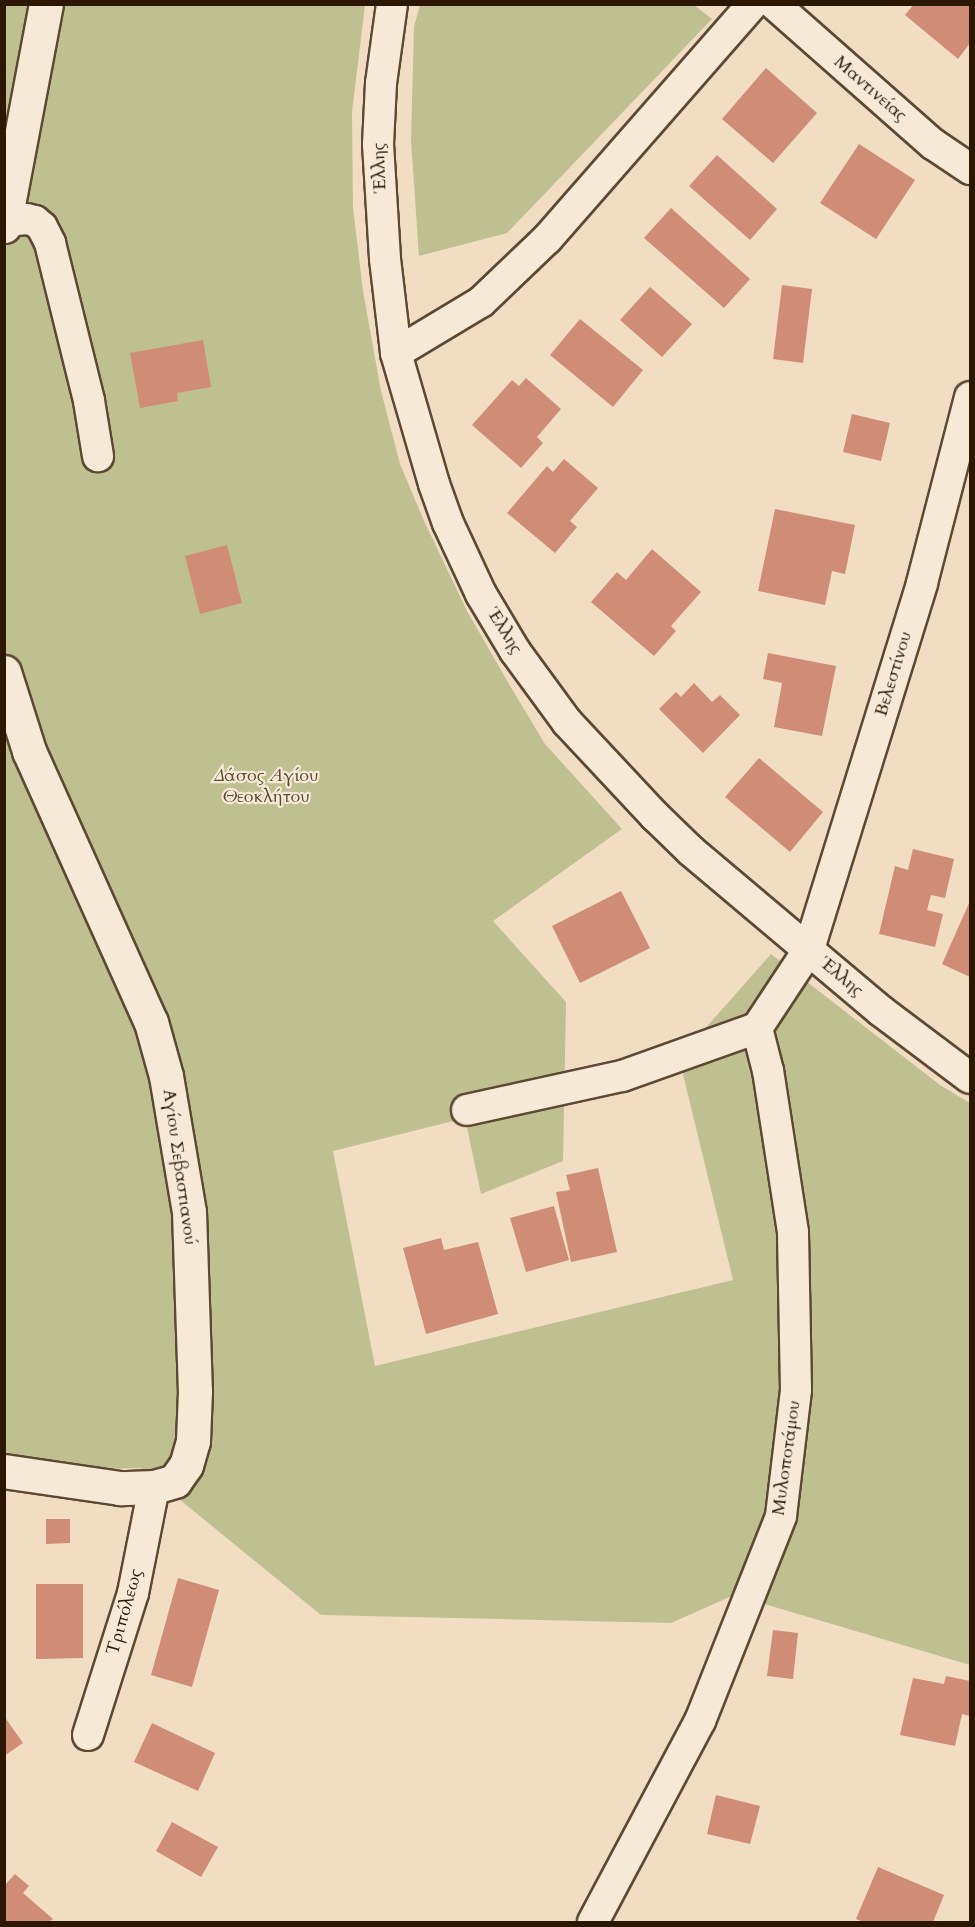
<!DOCTYPE html>
<meta charset="utf-8">
<style>
body{margin:0}
#map{position:relative;width:975px;height:1927px;overflow:hidden;background:#f1ddc2;font-family:Cardo,serif}
div>[style]{position:absolute}
.green>*{inset:0;background:#bec090}
.building>*{inset:0;background:#d08d75}
.roads{filter:drop-shadow(2px 0 #5d4932) drop-shadow(-2px 0 #5d4932) drop-shadow(0 2px #5d4932) drop-shadow(0 -2px #5d4932)}
.minor>*{height:30px;margin:-15px;padding:0 15px;transform-origin:15px;border-radius:15px;background:#f6e9d7}
.tertiary>*{height:33px;margin:-16.5px;padding:0 16.5px;transform-origin:16.5px;border-radius:16.5px;background:#f6e9d7}
span{translate:-50% -50%;white-space:nowrap;text-align:center;line-height:1.15;-webkit-text-stroke:4.5px #f6e9d7;paint-order:stroke}
.street-label{font-size:18px;color:#2c1802}
.park-label{font-size:18px;color:#584a2d;font-style:italic}
.frame{position:absolute;inset:0;border:6px solid #2c1802;pointer-events:none}
</style>
<div id="map">
<div class="green">
<i style="clip-path:polygon(5px 5px,365px 5px,352px 112px,353px 207px,363px 291px,381px 391px,400px 464px,424px 521px,467px 611px,509px 684px,545px 744px,622px 829px,493px 921px,566px 1002px,563px 1161px,481px 1194px,465px 1118px,333px 1151px,375px 1366px,733px 1280px,679px 1058px,771px 954px,940px 1085px,970px 1103px,970px 1665px,734px 1595px,671px 1623px,321px 1615px,141px 1468px,103px 1469px,5px 1455px)"></i>
<i style="clip-path:polygon(420px 5px,694px 5px,712px 19px,507px 233px,419px 256px,411px 140px,414px 27px)"></i>
</div>
<div class="building">
<i style="clip-path:polygon(914px 4px,970px 4px,970px 43px,958px 59px,905px 15px)"></i>
<i style="clip-path:polygon(766px 68px,817px 113px,773px 163px,722px 119px)"></i>
<i style="clip-path:polygon(859px 144px,915px 180px,876px 239px,820px 203px)"></i>
<i style="clip-path:polygon(717px 155px,777px 209px,750px 240px,689px 186px)"></i>
<i style="clip-path:polygon(671px 208px,750px 279px,724px 308px,644px 238px)"></i>
<i style="clip-path:polygon(782px 285px,812px 289px,803px 363px,773px 359px)"></i>
<i style="clip-path:polygon(650px 287px,692px 324px,662px 357px,620px 320px)"></i>
<i style="clip-path:polygon(580px 319px,643px 370px,613px 407px,550px 355px)"></i>
<i style="clip-path:polygon(203px 340px,211px 387px,177px 393px,178px 401px,140px 408px,130px 353px)"></i>
<i style="clip-path:polygon(526px 378px,561px 409px,537px 437px,543px 443px,521px 468px,472px 425px,512px 380px,519px 386px)"></i>
<i style="clip-path:polygon(852px 414px,890px 423px,881px 461px,843px 452px)"></i>
<i style="clip-path:polygon(564px 459px,598px 488px,570px 521px,577px 527px,555px 553px,507px 513px,547px 466px,553px 472px)"></i>
<i style="clip-path:polygon(775px 509px,855px 525px,845px 574px,832px 571px,825px 605px,758px 591px)"></i>
<i style="clip-path:polygon(227px 545px,242px 603px,200px 614px,185px 556px)"></i>
<i style="clip-path:polygon(652px 549px,701px 592px,671px 626px,676px 631px,654px 656px,591px 602px,617px 572px,626px 580px)"></i>
<i style="clip-path:polygon(768px 653px,836px 666px,822px 736px,774px 727px,782px 683px,763px 679px)"></i>
<i style="clip-path:polygon(694px 683px,712px 702px,720px 695px,740px 715px,703px 753px,659px 709px,676px 692px,681px 697px)"></i>
<i style="clip-path:polygon(759px 758px,823px 812px,790px 852px,725px 797px)"></i>
<i style="clip-path:polygon(913px 849px,954px 859px,945px 898px,931px 895px,927px 910px,943px 914px,935px 947px,879px 934px,895px 866px,908px 870px)"></i>
<i style="clip-path:polygon(621px 891px,650px 948px,580px 983px,552px 926px)"></i>
<i style="clip-path:polygon(970px 901px,970px 977px,942px 964px)"></i>
<i style="clip-path:polygon(598px 1168px,617px 1252px,571px 1262px,556px 1192px,570px 1190px,566px 1175px)"></i>
<i style="clip-path:polygon(554px 1206px,569px 1260px,526px 1272px,510px 1218px)"></i>
<i style="clip-path:polygon(441px 1238px,444px 1250px,478px 1242px,498px 1314px,426px 1334px,403px 1248px)"></i>
<i style="clip-path:polygon(46px 1519px,70px 1519px,70px 1543px,46px 1544px)"></i>
<i style="clip-path:polygon(178px 1578px,219px 1590px,192px 1687px,151px 1675px)"></i>
<i style="clip-path:polygon(36px 1584px,83px 1584px,83px 1658px,36px 1659px)"></i>
<i style="clip-path:polygon(773px 1630px,798px 1633px,793px 1679px,767px 1676px)"></i>
<i style="clip-path:polygon(946px 1676px,970px 1681px,970px 1716px,962px 1714px,955px 1746px,900px 1735px,913px 1678px,944px 1684px)"></i>
<i style="clip-path:polygon(4px 1716px,23px 1743px,4px 1756px)"></i>
<i style="clip-path:polygon(152px 1723px,215px 1753px,198px 1791px,134px 1762px)"></i>
<i style="clip-path:polygon(716px 1795px,760px 1806px,750px 1844px,707px 1834px)"></i>
<i style="clip-path:polygon(172px 1822px,218px 1847px,201px 1877px,156px 1851px)"></i>
<i style="clip-path:polygon(878px 1867px,944px 1895px,933px 1922px,863px 1922px,856px 1919px)"></i>
<i style="clip-path:polygon(15px 1874px,29px 1886px,23px 1893px,53px 1919px,49px 1922px,4px 1922px,4px 1886px)"></i>
</div>
<div class="roads">
<div class="minor">
<i style="left:392px;top:4px;width:80px;rotate:97.9deg"></i>
<i style="left:381px;top:83px;width:61px;rotate:92.8deg"></i>
<i style="left:378px;top:144px;width:115px;rotate:86.5deg"></i>
<i style="left:385px;top:259px;width:95px;rotate:83.3deg"></i>
<i style="left:396px;top:353px;width:136px;rotate:73.8deg"></i>
<i style="left:434px;top:484px;width:41px;rotate:70.3deg"></i>
<i style="left:448px;top:523px;width:78px;rotate:65.1deg"></i>
<i style="left:481px;top:594px;width:66px;rotate:59.2deg"></i>
<i style="left:515px;top:651px;width:88px;rotate:53.8deg"></i>
<i style="left:567px;top:722px;width:129px;rotate:46.9deg"></i>
<i style="left:655px;top:816px;width:50px;rotate:44.2deg"></i>
<i style="left:691px;top:851px;width:248px;rotate:40.1deg"></i>
<i style="left:881px;top:1011px;width:111px;rotate:37deg"></i>
<i style="left:774px;top:4px;width:212px;rotate:41.4deg"></i>
<i style="left:933px;top:144px;width:45px;rotate:34deg"></i>
<i style="left:6px;top:221px;width:21px;rotate:-5deg"></i>
<i style="left:27px;top:219px;width:8px;rotate:14deg"></i>
<i style="left:35px;top:221px;width:9px;rotate:41deg"></i>
<i style="left:42px;top:227px;width:18px;rotate:63deg"></i>
<i style="left:50px;top:243px;width:163px;rotate:76.1deg"></i>
<i style="left:89px;top:401px;width:56px;rotate:80.7deg"></i>
<i style="left:396px;top:353px;width:99px;rotate:-31deg"></i>
<i style="left:481px;top:302px;width:91px;rotate:-43.7deg"></i>
<i style="left:547px;top:239px;width:313px;rotate:-48.8deg"></i>
<i style="left:467px;top:1110px;width:159px;rotate:-12.4deg"></i>
<i style="left:622px;top:1076px;width:143px;rotate:-19.6deg"></i>
<i style="left:757px;top:1028px;width:95px;rotate:-56.6deg"></i>
<i style="left:809px;top:949px;width:383px;rotate:-72.8deg"></i>
<i style="left:922px;top:583px;width:192px;rotate:-75.5deg"></i>
<i style="left:88px;top:1735px;width:149px;rotate:-72.4deg"></i>
<i style="left:133px;top:1593px;width:108px;rotate:-78.8deg"></i>
<i style="left:593px;top:1922px;width:228px;rotate:-62deg"></i>
<i style="left:700px;top:1721px;width:220px;rotate:-68.4deg"></i>
<i style="left:781px;top:1516px;width:127px;rotate:-83.2deg"></i>
<i style="left:796px;top:1390px;width:158px;rotate:-91.1deg"></i>
<i style="left:793px;top:1232px;width:163px;rotate:-98.8deg"></i>
<i style="left:768px;top:1071px;width:44px;rotate:-104.3deg"></i>
</div>
<div class="tertiary">
<i style="left:4px;top:226px;width:226px;rotate:-79.3deg"></i>
<i style="left:4px;top:672px;width:83px;rotate:72.4deg"></i>
<i style="left:29px;top:751px;width:297px;rotate:65.8deg"></i>
<i style="left:151px;top:1022px;width:56px;rotate:74.5deg"></i>
<i style="left:166px;top:1076px;width:138px;rotate:80.4deg"></i>
<i style="left:189px;top:1212px;width:179px;rotate:88.1deg"></i>
<i style="left:195px;top:1391px;width:50px;rotate:92.3deg"></i>
<i style="left:193px;top:1441px;width:25px;rotate:106deg"></i>
<i style="left:186px;top:1465px;width:19px;rotate:125deg"></i>
<i style="left:175px;top:1481px;width:22px;rotate:164deg"></i>
<i style="left:154px;top:1487px;width:34px;rotate:178deg"></i>
<i style="left:120px;top:1488px;width:117px;rotate:-171.7deg"></i>
</div>
</div>
<div class="street-label">
<span style="left:870px;top:89px;rotate:41deg">Μαντινείας</span>
<span style="left:380px;top:168px;rotate:-92deg">Έλλης</span>
<span style="left:504px;top:631px;rotate:58deg">Έλλης</span>
<span style="left:894px;top:674px;rotate:-73deg">Βελεστίνου</span>
<span style="left:841px;top:977px;rotate:40deg">Έλλης</span>
<span style="left:179px;top:1167px;rotate:82deg">Αγίου Σεβαστιανού</span>
<span style="left:787px;top:1458px;rotate:-82deg">Μυλοποτάμου</span>
<span style="left:125px;top:1612px;rotate:-74deg">Τριπόλεως</span>
</div>
<div class="park-label">
<span style="left:266px;top:787px">Δάσος Αγίου<br>Θεοκλήτου</span>
</div>
<div class="frame"></div>
</div>
